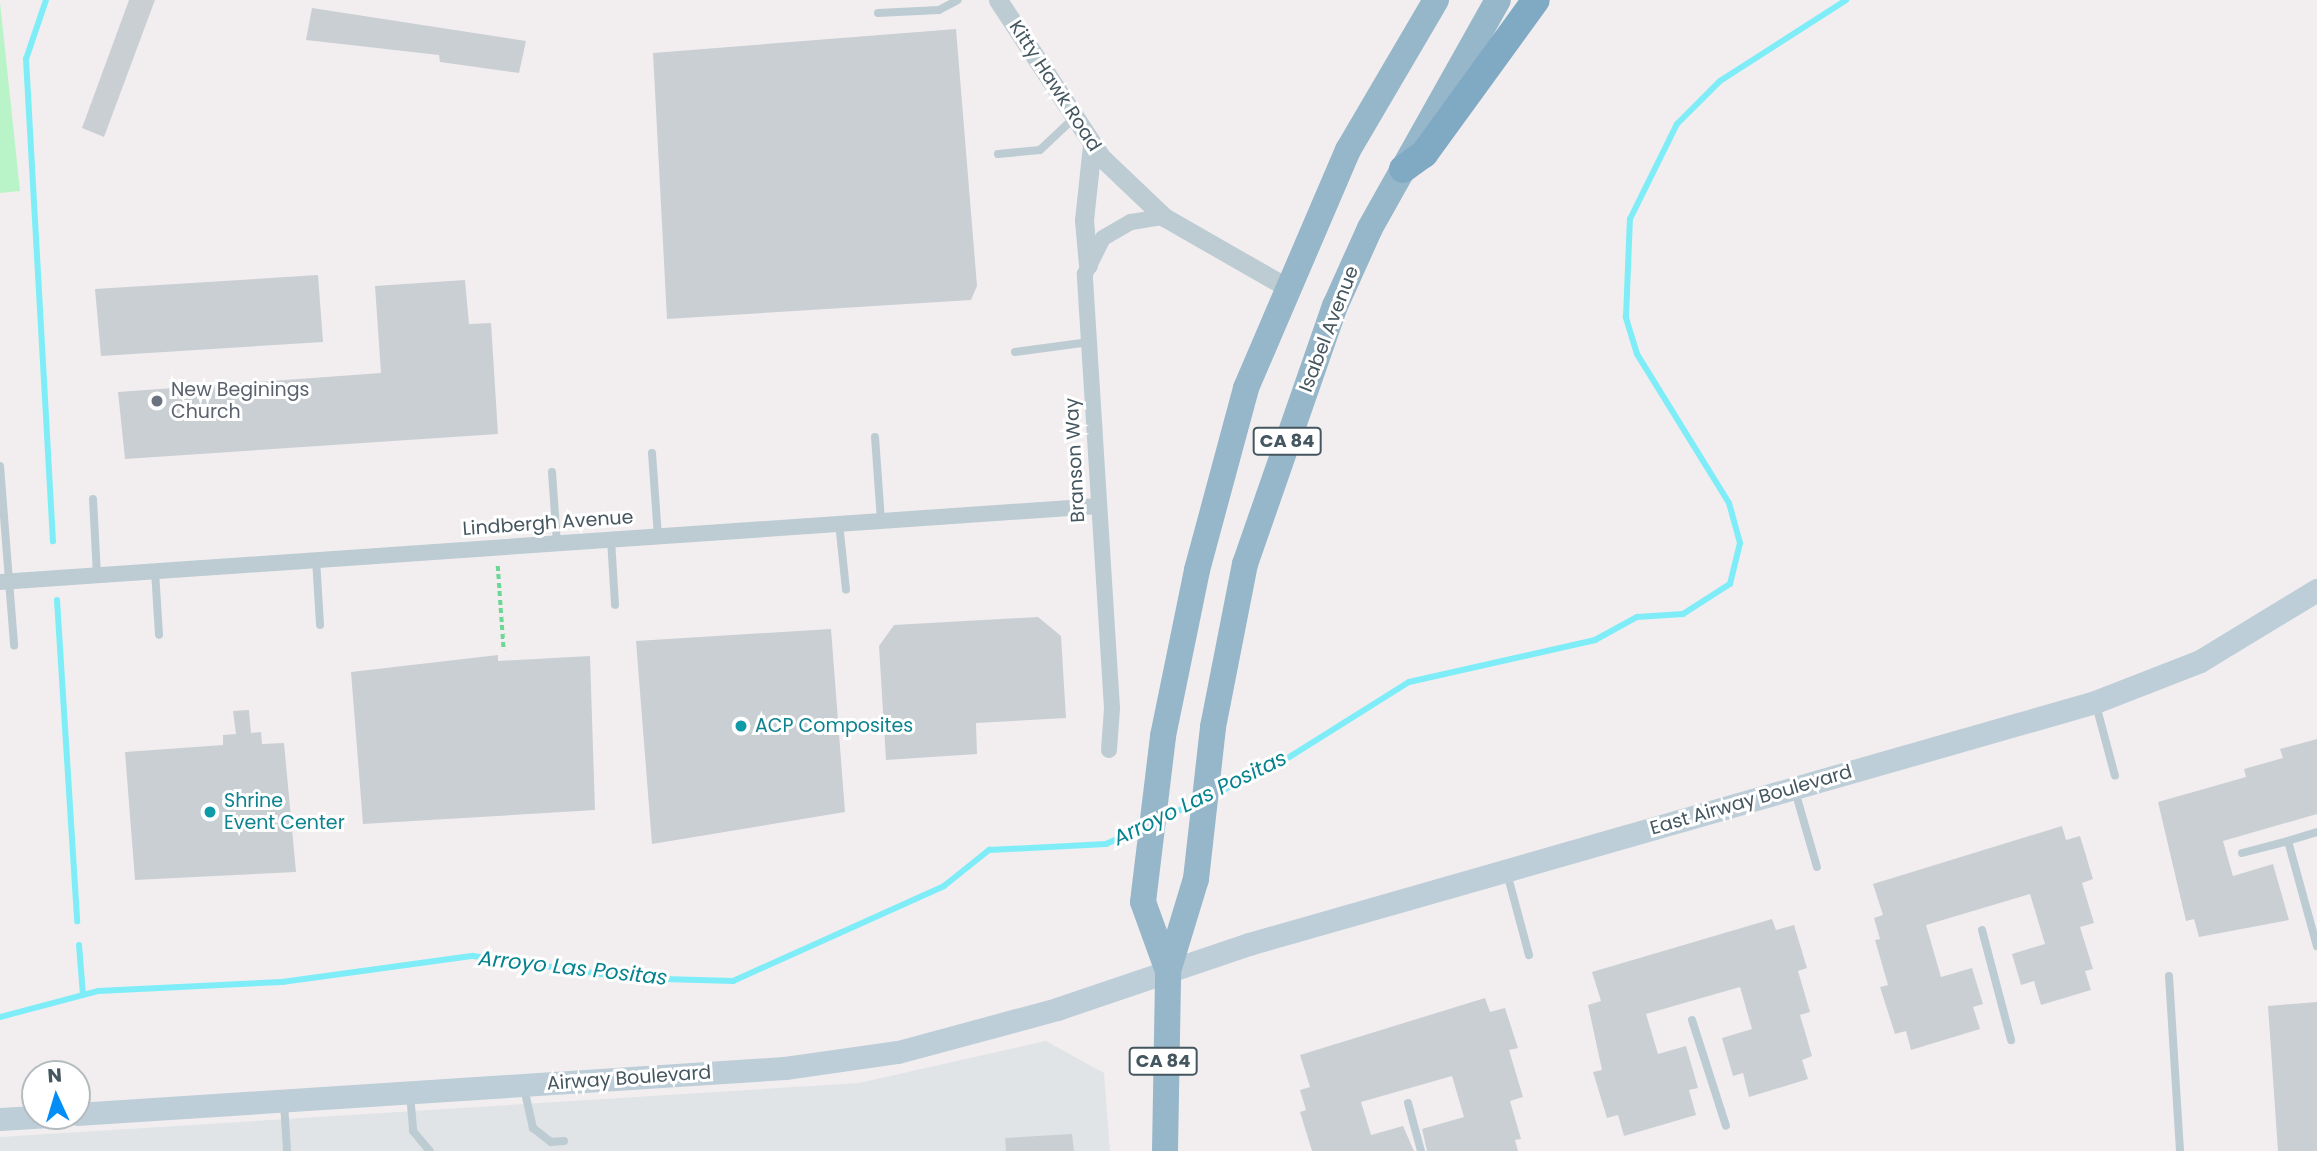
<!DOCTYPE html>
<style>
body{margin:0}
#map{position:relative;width:2317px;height:1151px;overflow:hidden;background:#f2eeef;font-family:Poppins,sans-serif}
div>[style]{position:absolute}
.airport>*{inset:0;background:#e0e4e7}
.green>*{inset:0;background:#b8f4c7}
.stream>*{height:6px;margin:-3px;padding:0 3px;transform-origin:3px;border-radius:3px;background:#7fedf7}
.building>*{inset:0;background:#cacfd4}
.path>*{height:3.5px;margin-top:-1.75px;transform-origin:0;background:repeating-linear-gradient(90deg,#6bd794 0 5px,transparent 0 8.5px)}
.service>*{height:8px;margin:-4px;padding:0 4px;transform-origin:4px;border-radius:4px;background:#bdccd3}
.minor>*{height:16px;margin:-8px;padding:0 8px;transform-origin:8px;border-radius:8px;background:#bdccd3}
.tertiary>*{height:19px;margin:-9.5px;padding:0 9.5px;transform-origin:9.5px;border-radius:9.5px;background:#bdccd3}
.secondary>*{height:23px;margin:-11.5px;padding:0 11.5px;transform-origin:11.5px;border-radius:11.5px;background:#bdced8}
.trunk>*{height:26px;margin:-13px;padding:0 13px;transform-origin:13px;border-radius:13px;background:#96b6ca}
.motorway>*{height:28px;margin:-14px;padding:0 14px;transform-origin:14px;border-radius:14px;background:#80aac4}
.dots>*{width:19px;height:19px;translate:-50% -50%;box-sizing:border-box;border:4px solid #fff;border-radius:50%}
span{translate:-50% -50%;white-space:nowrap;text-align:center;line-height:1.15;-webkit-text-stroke:6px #fff;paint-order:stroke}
.shield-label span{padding:2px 5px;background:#fff;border:2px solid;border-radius:5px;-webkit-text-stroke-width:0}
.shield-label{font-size:18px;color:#44565f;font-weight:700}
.street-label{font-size:19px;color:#44565f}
.worship-label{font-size:19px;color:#5b616d}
.left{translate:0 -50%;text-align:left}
.culture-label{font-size:19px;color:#0d838f}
.water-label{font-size:21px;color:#04828d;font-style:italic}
.north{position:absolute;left:21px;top:1060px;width:70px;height:70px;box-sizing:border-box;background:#fff;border:2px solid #b4bbbf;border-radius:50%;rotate:356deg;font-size:19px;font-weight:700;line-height:28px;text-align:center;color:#44565f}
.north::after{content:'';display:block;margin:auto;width:24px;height:32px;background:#038df7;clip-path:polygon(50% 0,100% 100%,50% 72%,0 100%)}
</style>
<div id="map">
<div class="airport">
<i style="clip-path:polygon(1046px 1041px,1104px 1073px,1110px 1151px,0 1151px,0 1137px,859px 1083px)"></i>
</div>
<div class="green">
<i style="clip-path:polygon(0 2px,20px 191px,0 193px)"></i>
</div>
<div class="stream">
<i style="left:46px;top:0;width:62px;rotate:108.7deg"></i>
<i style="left:26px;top:59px;width:483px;rotate:86.8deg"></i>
<i style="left:57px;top:600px;width:322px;rotate:86.4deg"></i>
<i style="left:1214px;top:794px;width:67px;rotate:-24.7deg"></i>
<i style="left:1275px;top:766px;width:158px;rotate:-32.1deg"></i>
<i style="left:1409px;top:682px;width:191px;rotate:-12.7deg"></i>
<i style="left:1595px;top:640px;width:48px;rotate:-28.7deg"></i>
<i style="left:1637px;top:617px;width:46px;rotate:-3.7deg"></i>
<i style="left:1683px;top:614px;width:56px;rotate:-32.6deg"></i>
<i style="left:1730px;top:584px;width:42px;rotate:-76.3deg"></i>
<i style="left:1740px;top:543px;width:41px;rotate:-105.4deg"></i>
<i style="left:1729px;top:503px;width:175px;rotate:-121.7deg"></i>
<i style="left:1637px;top:354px;width:39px;rotate:-107deg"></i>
<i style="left:1626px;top:317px;width:98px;rotate:-87.7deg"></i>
<i style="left:1630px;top:219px;width:106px;rotate:-63.7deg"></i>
<i style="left:1677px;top:124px;width:61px;rotate:-45deg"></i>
<i style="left:1720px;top:81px;width:150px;rotate:-32.7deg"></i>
<i style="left:1160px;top:819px;width:42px;rotate:-24.1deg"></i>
<i style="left:79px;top:945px;width:50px;rotate:85.4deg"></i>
<i style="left:0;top:1017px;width:101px;rotate:-14.9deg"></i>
<i style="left:98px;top:991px;width:184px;rotate:-2.8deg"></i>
<i style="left:282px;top:982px;width:193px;rotate:-7.8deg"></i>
<i style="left:473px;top:956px;width:158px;rotate:8deg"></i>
<i style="left:629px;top:978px;width:104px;rotate:1.7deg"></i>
<i style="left:733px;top:981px;width:231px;rotate:-24.2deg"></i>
<i style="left:944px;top:886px;width:58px;rotate:-38.7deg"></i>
<i style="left:989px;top:850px;width:117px;rotate:-2.9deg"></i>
<i style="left:1106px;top:844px;width:42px;rotate:-24.1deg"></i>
</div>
<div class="building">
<i style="clip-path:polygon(129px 0,155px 0,104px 137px,82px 128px)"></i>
<i style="clip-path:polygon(312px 8px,526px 41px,519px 73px,440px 62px,439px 55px,306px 40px)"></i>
<i style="clip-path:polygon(956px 29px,977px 286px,971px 300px,667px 319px,653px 53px)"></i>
<i style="clip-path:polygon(318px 275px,323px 342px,101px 356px,95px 289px)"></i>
<i style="clip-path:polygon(465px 280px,469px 324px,491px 323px,498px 434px,125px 459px,118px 392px,381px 373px,375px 286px)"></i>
<i style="clip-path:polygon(1038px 617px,1061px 636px,1066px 718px,976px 723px,977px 754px,886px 760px,879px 646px,894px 625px)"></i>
<i style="clip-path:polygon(831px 629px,845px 812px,652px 844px,636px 641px)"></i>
<i style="clip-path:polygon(498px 655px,498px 661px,590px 656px,595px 810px,363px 824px,351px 672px)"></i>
<i style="clip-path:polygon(249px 710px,251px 733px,261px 732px,262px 744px,284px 743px,296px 872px,135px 880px,125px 752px,223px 745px,223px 735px,236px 734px,233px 711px)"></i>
<i style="clip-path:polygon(2317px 739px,2317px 814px,2223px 841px,2233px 876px,2273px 864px,2289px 920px,2199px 937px,2194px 919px,2186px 921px,2158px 802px,2246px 777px,2244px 769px,2283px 758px,2280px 749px)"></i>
<i style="clip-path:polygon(2062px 826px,2066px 840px,2080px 836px,2093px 879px,2082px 883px,2094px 923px,2080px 927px,2093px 969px,2085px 971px,2091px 990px,2041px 1005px,2034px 981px,2021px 985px,2012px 954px,2045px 944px,2030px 894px,1926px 925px,1941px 977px,1972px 968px,1983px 1004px,1973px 1007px,1980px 1029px,1911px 1050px,1906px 1031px,1895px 1034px,1880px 987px,1888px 985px,1875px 940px,1880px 939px,1874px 918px,1883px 915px,1873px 884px)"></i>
<i style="clip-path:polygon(1772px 919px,1776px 930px,1794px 925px,1807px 968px,1798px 971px,1810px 1012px,1800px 1015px,1812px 1056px,1802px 1060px,1808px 1079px,1749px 1097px,1743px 1073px,1733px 1076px,1722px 1038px,1752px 1029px,1740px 987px,1646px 1014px,1658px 1054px,1686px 1046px,1698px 1088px,1689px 1090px,1696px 1115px,1624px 1136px,1618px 1115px,1607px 1118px,1593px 1072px,1602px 1070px,1588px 1005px,1601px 1001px,1592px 972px)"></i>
<i style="clip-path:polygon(1485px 998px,1490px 1012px,1505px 1008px,1518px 1048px,1509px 1050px,1523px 1097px,1510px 1101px,1521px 1139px,1515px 1140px,1518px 1151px,1427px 1151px,1422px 1129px,1464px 1117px,1452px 1076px,1361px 1102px,1371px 1135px,1403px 1126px,1414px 1151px,1312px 1151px,1300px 1112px,1306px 1110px,1300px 1090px,1310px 1087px,1300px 1055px)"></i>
<i style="clip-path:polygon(2317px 1002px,2317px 1151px,2278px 1151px,2268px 1006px)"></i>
<i style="clip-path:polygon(1072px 1134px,1074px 1151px,1006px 1151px,1005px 1138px)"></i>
</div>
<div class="path">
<i style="left:498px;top:566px;width:85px;rotate:86deg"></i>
</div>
<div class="service">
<i style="left:878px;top:13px;width:61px;rotate:-2.8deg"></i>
<i style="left:939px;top:10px;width:21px;rotate:-28deg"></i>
<i style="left:998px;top:154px;width:42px;rotate:-5.4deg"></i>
<i style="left:1040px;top:150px;width:47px;rotate:-43.3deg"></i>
<i style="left:1015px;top:352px;width:75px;rotate:-7.7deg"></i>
<i style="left:875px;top:437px;width:84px;rotate:85.9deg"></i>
<i style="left:652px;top:453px;width:83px;rotate:85.9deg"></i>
<i style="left:0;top:466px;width:180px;rotate:85.5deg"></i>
<i style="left:552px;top:472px;width:71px;rotate:86deg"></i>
<i style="left:93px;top:499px;width:76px;rotate:87deg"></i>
<i style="left:839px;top:523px;width:67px;rotate:84deg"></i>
<i style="left:611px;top:539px;width:66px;rotate:86.5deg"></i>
<i style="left:316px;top:559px;width:66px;rotate:86.5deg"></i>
<i style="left:155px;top:571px;width:64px;rotate:86.4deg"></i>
<i style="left:2096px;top:705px;width:73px;rotate:75deg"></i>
<i style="left:1795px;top:791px;width:79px;rotate:73.9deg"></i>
<i style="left:2317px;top:832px;width:30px;rotate:163deg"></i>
<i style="left:2288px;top:841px;width:109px;rotate:74.6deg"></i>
<i style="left:2242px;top:853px;width:48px;rotate:-14.6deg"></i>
<i style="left:1507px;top:873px;width:85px;rotate:75deg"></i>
<i style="left:1982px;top:930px;width:114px;rotate:75.2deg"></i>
<i style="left:2169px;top:976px;width:175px;rotate:86.4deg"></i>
<i style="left:1692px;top:1020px;width:111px;rotate:72.2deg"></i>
<i style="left:524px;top:1088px;width:41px;rotate:77.3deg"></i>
<i style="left:533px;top:1128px;width:23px;rotate:38deg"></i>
<i style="left:551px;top:1142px;width:13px;rotate:-4deg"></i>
<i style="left:410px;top:1094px;width:37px;rotate:85deg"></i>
<i style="left:413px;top:1131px;width:26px;rotate:50deg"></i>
<i style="left:284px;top:1103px;width:48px;rotate:86.4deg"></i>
<i style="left:1408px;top:1103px;width:50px;rotate:74.8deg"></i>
</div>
<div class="minor">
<i style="left:0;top:582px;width:1101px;rotate:-3.96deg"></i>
<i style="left:1109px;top:750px;width:42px;rotate:-85.9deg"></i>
<i style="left:1112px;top:708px;width:435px;rotate:-93.6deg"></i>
<i style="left:1085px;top:274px;width:40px;rotate:-63.4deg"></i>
<i style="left:1103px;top:238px;width:32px;rotate:-30deg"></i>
<i style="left:1131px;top:222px;width:33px;rotate:-9deg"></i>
</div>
<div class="tertiary">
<i style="left:998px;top:0;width:188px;rotate:56.7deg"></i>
<i style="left:1101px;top:157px;width:87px;rotate:43.6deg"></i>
<i style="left:1164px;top:217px;width:141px;rotate:29.8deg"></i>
<i style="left:1088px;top:265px;width:45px;rotate:-95.1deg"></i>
<i style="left:1084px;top:220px;width:75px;rotate:-83.9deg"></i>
</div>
<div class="secondary">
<i style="left:77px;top:1114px;width:709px;rotate:-3.72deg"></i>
<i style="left:785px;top:1068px;width:114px;rotate:-8.1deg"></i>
<i style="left:898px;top:1052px;width:165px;rotate:-15.1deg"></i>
<i style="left:1057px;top:1009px;width:203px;rotate:-18.7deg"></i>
<i style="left:1249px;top:944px;width:880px;rotate:-15.96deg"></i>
<i style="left:2095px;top:702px;width:113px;rotate:-21.3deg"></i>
<i style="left:2200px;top:661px;width:137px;rotate:-31.3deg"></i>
<i style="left:0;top:1119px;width:50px;rotate:-3.4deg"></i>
</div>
<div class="trunk">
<i style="left:1168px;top:971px;width:73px;rotate:-109.9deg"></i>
<i style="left:1143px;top:902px;width:167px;rotate:-83.1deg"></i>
<i style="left:1163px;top:736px;width:169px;rotate:-78.4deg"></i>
<i style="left:1197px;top:570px;width:188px;rotate:-74.9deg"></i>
<i style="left:1246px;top:388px;width:259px;rotate:-66.8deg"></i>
<i style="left:1348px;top:150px;width:174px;rotate:-59.6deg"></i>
<i style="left:1165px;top:1151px;width:180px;rotate:-89deg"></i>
<i style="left:1168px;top:971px;width:96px;rotate:-73.1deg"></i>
<i style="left:1196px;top:879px;width:153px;rotate:-83.6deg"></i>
<i style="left:1213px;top:727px;width:166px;rotate:-78.9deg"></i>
<i style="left:1245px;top:564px;width:273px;rotate:-70.8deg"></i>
<i style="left:1335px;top:306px;width:85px;rotate:-65.8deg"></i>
<i style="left:1370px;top:228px;width:261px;rotate:-60.7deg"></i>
</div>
<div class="motorway">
<i style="left:1403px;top:169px;width:26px;rotate:-36deg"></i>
<i style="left:1424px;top:154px;width:190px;rotate:-54deg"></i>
</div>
<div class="dots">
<i style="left:157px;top:401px;background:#6b7280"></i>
<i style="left:741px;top:726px;background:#0f9aa8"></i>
<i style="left:210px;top:812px;background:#0f9aa8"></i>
</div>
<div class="shield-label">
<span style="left:1287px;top:441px">CA 84</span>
<span style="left:1163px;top:1061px">CA 84</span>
</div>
<div class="street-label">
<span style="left:1055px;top:86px;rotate:57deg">Kitty Hawk Road</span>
<span style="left:1329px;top:329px;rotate:-69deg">Isabel Avenue</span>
<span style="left:1075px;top:460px;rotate:-93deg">Branson Way</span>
<span style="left:548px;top:523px;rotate:-4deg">Lindbergh Avenue</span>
<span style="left:1751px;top:800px;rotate:-16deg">East Airway Boulevard</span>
<span style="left:629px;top:1078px;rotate:-4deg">Airway Boulevard</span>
</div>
<div class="worship-label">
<span class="left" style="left:171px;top:401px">New Beginings<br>Church</span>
</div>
<div class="culture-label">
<span class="left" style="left:755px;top:726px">ACP Composites</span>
<span class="left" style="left:224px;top:812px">Shrine<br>Event Center</span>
</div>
<div class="water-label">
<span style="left:1200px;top:798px;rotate:-26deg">Arroyo Las Positas</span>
<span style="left:573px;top:968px;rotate:6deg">Arroyo Las Positas</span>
</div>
<div class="north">N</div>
</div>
